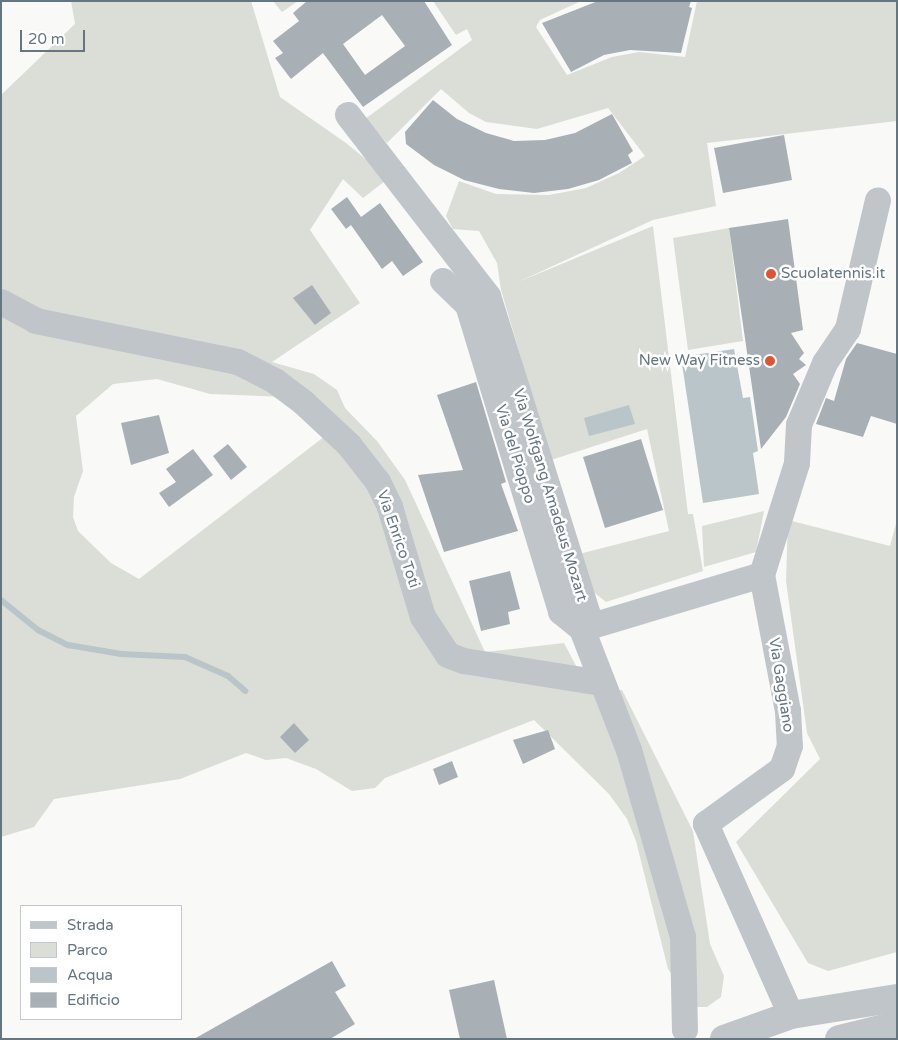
<!DOCTYPE html>
<style>
body{margin:0}
#map{position:relative;width:898px;height:1040px;overflow:hidden;background:#f9f9f7;font-family:"Varela Round",sans-serif}
div>[style]{position:absolute}
.green>*{inset:0;background:#daded7}
.water>*{inset:0;background:#b9c5c9}
.stream>*{height:6px;margin:-3px;padding:0 3px;transform-origin:3px;border-radius:3px;background:#b9c5c9}
.building>*{inset:0;background:#a8b0b6}
.minor>*{height:26px;margin:-13px;padding:0 13px;transform-origin:13px;border-radius:13px;background:#c0c5c9}
.tertiary>*{height:28px;margin:-14px;padding:0 14px;transform-origin:14px;border-radius:14px;background:#c0c5c9}
.dots>*{width:14px;height:14px;translate:-50% -50%;box-sizing:border-box;border:2px solid #fff;border-radius:50%}
span{translate:-50% -50%;white-space:nowrap;text-align:center;line-height:1.15;-webkit-text-stroke:5px #fff;paint-order:stroke}
.poi-label{font-size:15px;color:#667681}
.left{translate:0 -50%;text-align:left}
.right{translate:-100% -50%;text-align:right}
.street-label{font-size:15px;color:#667681}
.frame{position:absolute;inset:0;border:2px solid #667681;pointer-events:none}
.legend{position:absolute;left:20px;top:905px;width:162px;height:115px;box-sizing:border-box;background:#fff;border:1px solid #c2c8cd;margin:0;padding:6px 9px;list-style:none;font-size:15px;color:#667681}
.legend li{display:flex;align-items:center;gap:10px;height:25px}
.legend b{width:25px;border:1px solid #c2c8cd}
.scale{position:absolute;left:20px;top:30px;width:65px;height:22px;box-sizing:border-box;border:2px solid #667681;border-top:0;padding-left:6px;font-size:15px;line-height:18px;white-space:nowrap;color:#667681;-webkit-text-stroke:4px #fff;paint-order:stroke}
</style>
<div id="map">
<div class="green">
<i style="clip-path:polygon(evenodd,71px 1px,251px 1px,280px 97px,346px 143px,374px 166px,385px 181px,363px 198px,343px 179px,310px 230px,360px 303px,272px 362px,314px 374px,337px 390px,345px 408px,377px 441px,405px 480px,485px 652px,564px 643px,591px 694px,622px 690px,693px 831px,710px 944px,724px 976px,721px 997px,707px 1007px,698px 1007px,686px 997px,668px 969px,636px 841px,627px 819px,609px 794px,534px 720px,385px 778px,375px 788px,352px 791px,316px 769px,286px 758px,266px 760px,246px 753px,180px 779px,54px 799px,34px 827px,1px 837px,1px 95px,75px 24px,71px 1px,157px 379px,210px 394px,285px 397px,329px 433px,139px 579px,111px 563px,78px 531px,73px 517px,74px 497px,83px 471px,76px 416px,113px 384px,157px 379px)"></i>
<i style="clip-path:polygon(273px 1px,298px 1px,282px 12px)"></i>
<i style="clip-path:polygon(433px 1px,581px 1px,540px 20px,536px 27px,567px 75px,612px 57px,639px 52px,685px 57px,697px 1px,897px 1px,897px 121px,707px 143px,716px 206px,653px 220px,518px 282px,653px 226px,688px 514px,693px 514px,703px 571px,606px 602px,590px 589px,579px 554px,669px 531px,647px 429px,551px 460px,501px 290px,497px 263px,479px 231px,453px 229px,446px 216px,459px 181px,496px 194px,549px 195px,586px 188px,619px 173px,645px 156px,608px 108px,537px 129px,486px 122px,469px 113px,441px 89px,387px 143px,365px 119px,472px 40px,467px 29px,456px 35px)"></i>
<i style="clip-path:polygon(729px 228px,743px 341px,688px 350px,673px 238px)"></i>
<i style="clip-path:polygon(764px 511px,756px 552px,704px 567px,702px 526px)"></i>
<i style="clip-path:polygon(788px 520px,890px 546px,897px 520px,897px 952px,828px 971px,808px 963px,736px 842px,820px 759px,807px 733px,786px 581px)"></i>
</div>
<div class="water">
<i style="clip-path:polygon(734px 349px,743px 398px,750px 397px,758px 451px,753px 453px,759px 494px,703px 503px,681px 357px)"></i>
<i style="clip-path:polygon(629px 405px,635px 424px,589px 436px,584px 418px)"></i>
</div>
<div class="stream">
<i style="left:1px;top:600px;width:48px;rotate:39deg"></i>
<i style="left:38px;top:630px;width:34px;rotate:27deg"></i>
<i style="left:68px;top:645px;width:54px;rotate:9.6deg"></i>
<i style="left:121px;top:654px;width:64px;rotate:2.7deg"></i>
<i style="left:185px;top:657px;width:47px;rotate:23.8deg"></i>
<i style="left:228px;top:676px;width:23px;rotate:41deg"></i>
</div>
<div class="building">
<i style="clip-path:polygon(evenodd,307px 1px,424px 1px,452px 45px,363px 107px,323px 53px,291px 79px,275px 58px,283px 53px,273px 41px,299px 21px,293px 13px,307px 1px,382px 15px,405px 46px,365px 75px,343px 44px,382px 15px)"></i>
<i style="clip-path:polygon(598px 1px,691px 1px,689px 7px,692px 8px,681px 53px,630px 50px,604px 55px,571px 72px,542px 23px)"></i>
<i style="clip-path:polygon(433px 100px,457px 119px,486px 133px,514px 141px,545px 140px,575px 133px,612px 114px,633px 151px,628px 155px,632px 163px,599px 180px,568px 189px,534px 193px,499px 189px,464px 180px,434px 165px,406px 144px,405px 132px)"></i>
<i style="clip-path:polygon(784px 135px,792px 180px,723px 193px,714px 148px)"></i>
<i style="clip-path:polygon(347px 197px,361px 217px,380px 203px,423px 262px,403px 276px,392px 261px,382px 269px,351px 225px,346px 229px,331px 209px)"></i>
<i style="clip-path:polygon(788px 219px,803px 330px,791px 333px,804px 353px,799px 359px,806px 365px,793px 374px,800px 384px,786px 417px,761px 449px,729px 228px)"></i>
<i style="clip-path:polygon(312px 285px,331px 313px,315px 325px,293px 298px)"></i>
<i style="clip-path:polygon(857px 343px,897px 354px,897px 424px,871px 416px,863px 437px,816px 424px,826px 398px,834px 401px,846px 359px)"></i>
<i style="clip-path:polygon(476px 382px,506px 482px,501px 484px,518px 531px,444px 552px,418px 475px,463px 470px,437px 395px)"></i>
<i style="clip-path:polygon(159px 415px,169px 453px,131px 465px,121px 423px)"></i>
<i style="clip-path:polygon(641px 439px,663px 510px,605px 528px,583px 457px)"></i>
<i style="clip-path:polygon(228px 444px,247px 467px,231px 480px,213px 456px)"></i>
<i style="clip-path:polygon(193px 449px,213px 475px,169px 507px,159px 493px,176px 482px,166px 469px)"></i>
<i style="clip-path:polygon(510px 571px,520px 609px,508px 612px,510px 624px,481px 631px,469px 581px)"></i>
<i style="clip-path:polygon(294px 723px,309px 740px,295px 753px,280px 737px)"></i>
<i style="clip-path:polygon(548px 730px,555px 749px,523px 764px,513px 740px)"></i>
<i style="clip-path:polygon(452px 761px,458px 777px,439px 785px,433px 769px)"></i>
<i style="clip-path:polygon(332px 961px,346px 986px,335px 992px,355px 1024px,330px 1039px,194px 1039px)"></i>
<i style="clip-path:polygon(494px 980px,507px 1039px,460px 1039px,449px 990px)"></i>
</div>
<div class="minor">
<i style="left:348px;top:115px;width:229px;rotate:52.3deg"></i>
<i style="left:488px;top:296px;width:334px;rotate:72.6deg"></i>
<i style="left:588px;top:615px;width:15px;rotate:113deg"></i>
<i style="left:582px;top:629px;width:130px;rotate:68.8deg"></i>
<i style="left:629px;top:750px;width:195px;rotate:73.9deg"></i>
<i style="left:683px;top:937px;width:93px;rotate:88.8deg"></i>
<i style="left:443px;top:281px;width:35px;rotate:44deg"></i>
<i style="left:468px;top:305px;width:321px;rotate:73.1deg"></i>
<i style="left:561px;top:612px;width:27px;rotate:39deg"></i>
<i style="left:1px;top:302px;width:40px;rotate:28deg"></i>
<i style="left:36px;top:321px;width:206px;rotate:11.5deg"></i>
<i style="left:238px;top:362px;width:42px;rotate:27.2deg"></i>
<i style="left:275px;top:381px;width:36px;rotate:37deg"></i>
<i style="left:304px;top:403px;width:62px;rotate:43deg"></i>
<i style="left:349px;top:445px;width:47px;rotate:51.9deg"></i>
<i style="left:378px;top:482px;width:28px;rotate:64deg"></i>
<i style="left:390px;top:507px;width:115px;rotate:73.3deg"></i>
<i style="left:423px;top:617px;width:45px;rotate:56.7deg"></i>
<i style="left:448px;top:655px;width:17px;rotate:21deg"></i>
<i style="left:464px;top:661px;width:139px;rotate:9.1deg"></i>
<i style="left:762px;top:575px;width:117px;rotate:-72.6deg"></i>
<i style="left:797px;top:463px;width:38px;rotate:-87deg"></i>
<i style="left:799px;top:425px;width:67px;rotate:-67.2deg"></i>
<i style="left:825px;top:363px;width:41px;rotate:-55.9deg"></i>
<i style="left:848px;top:329px;width:132px;rotate:-76.9deg"></i>
<i style="left:582px;top:629px;width:188px;rotate:-16.7deg"></i>
<i style="left:762px;top:575px;width:138px;rotate:79.2deg"></i>
<i style="left:788px;top:711px;width:35px;rotate:87deg"></i>
<i style="left:790px;top:746px;width:24px;rotate:109deg"></i>
<i style="left:782px;top:769px;width:94px;rotate:144.1deg"></i>
<i style="left:706px;top:824px;width:209px;rotate:66deg"></i>
</div>
<div class="tertiary">
<i style="left:724px;top:1039px;width:71px;rotate:-19.7deg"></i>
<i style="left:791px;top:1015px;width:107px;rotate:-9.1deg"></i>
<i style="left:839px;top:1039px;width:60px;rotate:-13.6deg"></i>
</div>
<div class="dots">
<i style="left:771px;top:274px;background:#dc5635"></i>
<i style="left:770px;top:361px;background:#dc5635"></i>
</div>
<div class="poi-label">
<span class="left" style="left:781px;top:274px">Scuolatennis.it</span>
<span class="right" style="left:760px;top:361px">New Way Fitness</span>
</div>
<div class="street-label">
<span style="left:515px;top:454px;rotate:73deg">Via del Pioppo</span>
<span style="left:550px;top:495px;rotate:73deg">Via Wolfgang Amadeus Mozart</span>
<span style="left:398px;top:539px;rotate:71deg">Via Enrico Toti</span>
<span style="left:781px;top:685px;rotate:81deg">Via Gaggiano</span>
</div>
<div class="frame"></div>
<ul class="legend">
<li><b style="height:6px;background:#c0c5c9"></b>Strada</li>
<li><b style="height:14px;background:#daded7"></b>Parco</li>
<li><b style="height:14px;background:#b9c5c9"></b>Acqua</li>
<li><b style="height:14px;background:#a8b0b6"></b>Edificio</li>
</ul>
<div class="scale">20 m</div>
</div>
